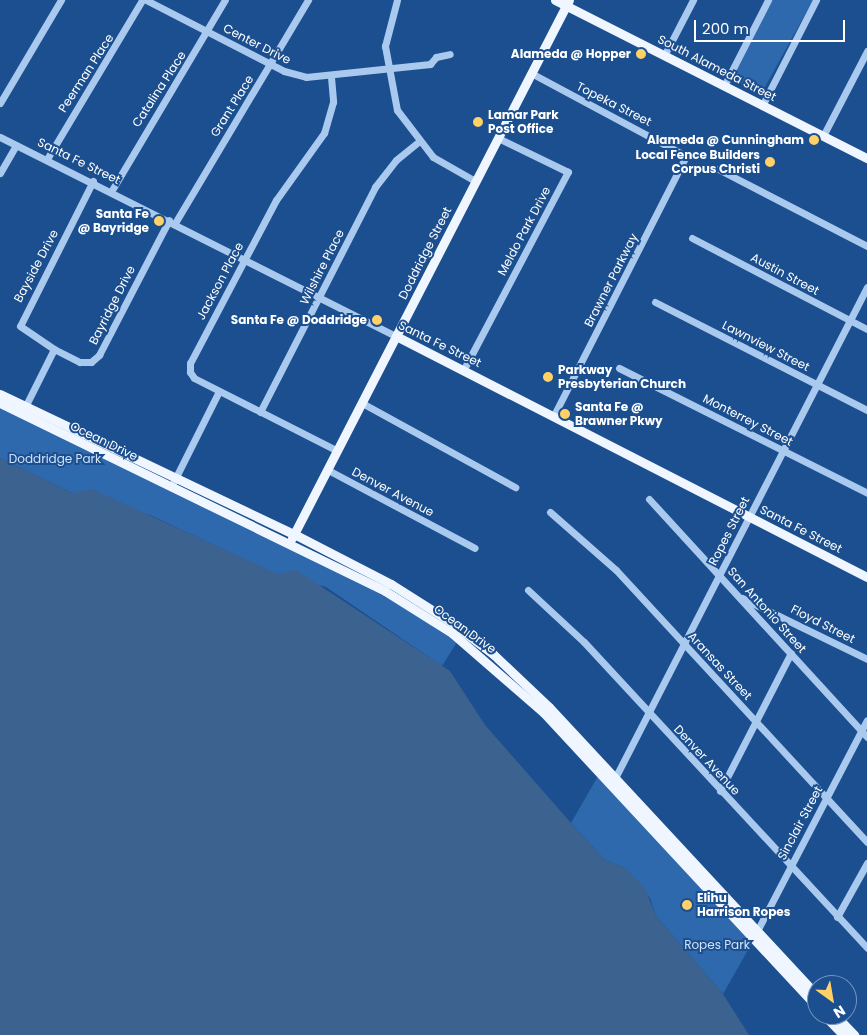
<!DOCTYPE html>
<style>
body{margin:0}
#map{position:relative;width:867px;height:1035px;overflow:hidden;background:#1b4f8f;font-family:Poppins,sans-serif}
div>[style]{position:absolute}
.green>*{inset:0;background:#2e69ad}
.water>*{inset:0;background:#3c6290}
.minor>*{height:7px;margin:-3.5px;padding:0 3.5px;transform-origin:3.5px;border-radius:3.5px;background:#a9c9ee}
.major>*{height:9px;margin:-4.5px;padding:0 4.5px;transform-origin:4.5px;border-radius:4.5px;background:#f0f6ff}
.dots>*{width:14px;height:14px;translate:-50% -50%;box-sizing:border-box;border:2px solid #1b4f8f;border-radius:50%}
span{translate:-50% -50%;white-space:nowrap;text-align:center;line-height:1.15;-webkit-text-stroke:4px #1b4f8f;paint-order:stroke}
.street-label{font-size:12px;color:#fff}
.poi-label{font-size:12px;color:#fff;font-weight:700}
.right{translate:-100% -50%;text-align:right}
.left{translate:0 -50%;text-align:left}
.park-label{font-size:12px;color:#cfe3fa}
.north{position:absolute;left:807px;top:975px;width:50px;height:50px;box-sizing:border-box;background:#1b4f8f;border:1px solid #7695bc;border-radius:50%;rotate:148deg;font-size:14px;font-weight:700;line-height:20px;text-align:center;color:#fff}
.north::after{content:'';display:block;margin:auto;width:18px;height:22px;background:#ffd166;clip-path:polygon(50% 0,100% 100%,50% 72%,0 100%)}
.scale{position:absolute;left:694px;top:20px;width:151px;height:22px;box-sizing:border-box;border:2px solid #fff;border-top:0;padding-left:6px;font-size:15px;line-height:18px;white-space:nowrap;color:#fff;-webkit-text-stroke:4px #1b4f8f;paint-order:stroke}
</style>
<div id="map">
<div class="green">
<i style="clip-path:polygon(772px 0,813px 0,760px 96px,732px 78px)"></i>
<i style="clip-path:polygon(0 406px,399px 603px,457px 642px,442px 666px,326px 587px,278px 575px,150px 515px,72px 493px,0 458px)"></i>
<i style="clip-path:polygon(598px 776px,752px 943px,723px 994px,656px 916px,650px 898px,625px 868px,605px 860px,571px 823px)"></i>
</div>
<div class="water">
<i style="clip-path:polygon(0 458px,72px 493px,92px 489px,278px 574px,296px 570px,450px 671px,485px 725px,571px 823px,605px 860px,625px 868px,645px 888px,656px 916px,723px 994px,749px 1035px,0 1035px)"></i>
</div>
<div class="minor">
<i style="left:146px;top:0;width:155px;rotate:27.2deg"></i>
<i style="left:284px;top:71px;width:23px;rotate:15deg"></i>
<i style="left:306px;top:77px;width:125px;rotate:-6deg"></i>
<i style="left:430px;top:64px;width:9px;rotate:-49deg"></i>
<i style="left:436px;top:57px;width:14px;rotate:-12deg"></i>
<i style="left:397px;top:0;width:48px;rotate:104.6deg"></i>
<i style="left:385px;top:46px;width:65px;rotate:79.4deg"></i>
<i style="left:397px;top:110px;width:59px;rotate:52.5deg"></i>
<i style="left:433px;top:157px;width:48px;rotate:29.7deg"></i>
<i style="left:665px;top:54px;width:61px;rotate:-62.6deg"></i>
<i style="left:531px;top:73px;width:176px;rotate:28.2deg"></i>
<i style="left:686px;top:156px;width:291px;rotate:117deg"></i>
<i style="left:331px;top:77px;width:25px;rotate:85deg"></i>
<i style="left:333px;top:102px;width:32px;rotate:106deg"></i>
<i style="left:324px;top:133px;width:82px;rotate:125.6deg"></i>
<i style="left:276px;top:200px;width:184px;rotate:117.8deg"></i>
<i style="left:190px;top:363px;width:9px;rotate:90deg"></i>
<i style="left:190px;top:372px;width:7px;rotate:56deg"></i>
<i style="left:194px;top:378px;width:161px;rotate:26.9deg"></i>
<i style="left:724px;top:86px;width:97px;rotate:-62.9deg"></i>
<i style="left:0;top:103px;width:120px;rotate:-59.4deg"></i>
<i style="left:762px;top:106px;width:119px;rotate:-63deg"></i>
<i style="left:823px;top:136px;width:96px;rotate:-62.6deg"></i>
<i style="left:0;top:137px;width:443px;rotate:26.7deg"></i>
<i style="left:47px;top:159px;width:185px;rotate:-59.1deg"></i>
<i style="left:718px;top:169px;width:168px;rotate:27.3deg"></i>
<i style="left:0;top:173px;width:32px;rotate:-60deg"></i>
<i style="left:93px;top:181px;width:162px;rotate:116.7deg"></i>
<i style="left:20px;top:326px;width:41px;rotate:34.1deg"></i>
<i style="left:54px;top:349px;width:29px;rotate:27deg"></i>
<i style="left:80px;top:362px;width:11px"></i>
<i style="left:91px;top:362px;width:11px;rotate:-41deg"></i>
<i style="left:99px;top:355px;width:152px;rotate:-62.6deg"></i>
<i style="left:112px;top:190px;width:221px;rotate:-59.3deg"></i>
<i style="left:175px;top:223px;width:260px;rotate:-59.2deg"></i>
<i style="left:692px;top:238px;width:197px;rotate:27.5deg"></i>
<i style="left:655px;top:302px;width:238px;rotate:27deg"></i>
<i style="left:619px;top:368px;width:278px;rotate:26.7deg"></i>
<i style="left:464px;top:369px;width:223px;rotate:-62.2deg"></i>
<i style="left:568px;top:172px;width:78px;rotate:-154.1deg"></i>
<i style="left:362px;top:403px;width:175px;rotate:28.8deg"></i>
<i style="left:24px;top:409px;width:67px;rotate:-63.4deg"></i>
<i style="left:260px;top:412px;width:253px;rotate:-62.9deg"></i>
<i style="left:375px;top:187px;width:34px;rotate:-52deg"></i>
<i style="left:396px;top:160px;width:28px;rotate:-39deg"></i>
<i style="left:328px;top:470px;width:166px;rotate:28deg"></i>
<i style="left:171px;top:487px;width:107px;rotate:-63.4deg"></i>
<i style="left:649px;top:499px;width:323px;rotate:47.5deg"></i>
<i style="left:550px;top:512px;width:88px;rotate:41.3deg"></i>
<i style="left:616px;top:570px;width:370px;rotate:47.3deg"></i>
<i style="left:528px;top:590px;width:76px;rotate:42.9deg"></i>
<i style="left:584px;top:642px;width:417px;rotate:47.2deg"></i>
<i style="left:742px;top:598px;width:139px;rotate:26deg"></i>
<i style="left:614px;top:780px;width:554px;rotate:-62.83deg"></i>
<i style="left:720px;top:791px;width:155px;rotate:-62.8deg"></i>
<i style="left:837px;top:917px;width:62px;rotate:-60.9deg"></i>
<i style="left:755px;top:935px;width:242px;rotate:-62.5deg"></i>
</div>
<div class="major">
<i style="left:555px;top:0;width:350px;rotate:26.9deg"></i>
<i style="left:396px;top:336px;width:529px;rotate:27.1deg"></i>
<i style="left:0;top:394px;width:326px;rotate:25.5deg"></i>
<i style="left:294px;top:534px;width:109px;rotate:27.3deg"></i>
<i style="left:391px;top:584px;width:71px;rotate:32.3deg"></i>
<i style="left:451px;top:622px;width:53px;rotate:37.3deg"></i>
<i style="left:493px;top:654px;width:77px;rotate:43.4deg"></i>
<i style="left:549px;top:707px;width:393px;rotate:47.1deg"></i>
<i style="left:0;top:403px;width:428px;rotate:26deg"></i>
<i style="left:385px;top:591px;width:79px;rotate:32.1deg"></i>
<i style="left:452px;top:633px;width:121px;rotate:41deg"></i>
<i style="left:543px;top:712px;width:403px;rotate:47.1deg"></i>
<i style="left:292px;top:538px;width:605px;rotate:-62.76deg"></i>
<i style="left:824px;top:1015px;width:28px;rotate:46deg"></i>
<i style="left:835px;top:1015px;width:28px;rotate:46deg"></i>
</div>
<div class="dots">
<i style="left:641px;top:54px;background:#ffd166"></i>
<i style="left:478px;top:122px;background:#ffd166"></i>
<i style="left:814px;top:140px;background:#ffd166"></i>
<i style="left:770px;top:162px;background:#ffd166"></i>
<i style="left:159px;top:221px;background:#ffd166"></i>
<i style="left:377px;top:320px;background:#ffd166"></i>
<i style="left:548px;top:377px;background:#ffd166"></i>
<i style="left:565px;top:414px;background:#ffd166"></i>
<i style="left:687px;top:905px;background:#ffd166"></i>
</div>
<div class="street-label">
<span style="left:257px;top:44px;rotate:27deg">Center Drive</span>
<span style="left:717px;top:68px;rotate:27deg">South Alameda Street</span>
<span style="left:86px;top:73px;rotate:-57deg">Peerman Place</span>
<span style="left:159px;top:89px;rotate:-57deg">Catalina Place</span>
<span style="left:614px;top:104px;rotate:27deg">Topeka Street</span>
<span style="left:232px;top:106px;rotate:-58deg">Grant Place</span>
<span style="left:79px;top:161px;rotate:26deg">Santa Fe Street</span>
<span style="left:524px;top:231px;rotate:-62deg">Meldo Park Drive</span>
<span style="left:425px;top:253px;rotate:-63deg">Doddridge Street</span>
<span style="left:36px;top:266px;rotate:-62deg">Bayside Drive</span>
<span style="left:322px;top:267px;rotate:-63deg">Wilshire Place</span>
<span style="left:785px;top:274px;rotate:28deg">Austin Street</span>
<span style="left:611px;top:280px;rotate:-63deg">Brawner Parkway</span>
<span style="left:220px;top:281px;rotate:-62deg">Jackson Place</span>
<span style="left:112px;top:305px;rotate:-63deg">Bayridge Drive</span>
<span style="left:440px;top:344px;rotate:26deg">Santa Fe Street</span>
<span style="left:766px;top:346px;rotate:27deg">Lawnview Street</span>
<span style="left:748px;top:420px;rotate:27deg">Monterrey Street</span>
<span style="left:104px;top:441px;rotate:26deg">Ocean Drive</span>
<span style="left:393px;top:492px;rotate:28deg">Denver Avenue</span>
<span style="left:801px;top:529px;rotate:27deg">Santa Fe Street</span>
<span style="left:729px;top:531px;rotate:-63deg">Ropes Street</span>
<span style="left:767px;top:610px;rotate:48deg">San Antonio Street</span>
<span style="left:823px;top:624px;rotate:27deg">Floyd Street</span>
<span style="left:465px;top:629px;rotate:36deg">Ocean Drive</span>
<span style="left:720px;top:666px;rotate:47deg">Aransas Street</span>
<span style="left:707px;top:760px;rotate:47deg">Denver Avenue</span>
<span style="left:800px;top:823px;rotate:-62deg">Sinclair Street</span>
</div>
<div class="poi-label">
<span class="right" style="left:631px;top:54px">Alameda @ Hopper</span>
<span class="left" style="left:488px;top:122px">Lamar Park<br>Post Office</span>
<span class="right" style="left:804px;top:140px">Alameda @ Cunningham</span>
<span class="right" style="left:760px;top:162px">Local Fence Builders<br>Corpus Christi</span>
<span class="right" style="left:149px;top:221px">Santa Fe<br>@ Bayridge</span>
<span class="right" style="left:367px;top:320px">Santa Fe @ Doddridge</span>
<span class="left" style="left:558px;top:377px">Parkway<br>Presbyterian Church</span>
<span class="left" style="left:575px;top:414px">Santa Fe @<br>Brawner Pkwy</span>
<span class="left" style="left:697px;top:905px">Elihu<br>Harrison Ropes</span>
</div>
<div class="park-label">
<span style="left:55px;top:459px">Doddridge Park</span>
<span style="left:717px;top:945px">Ropes Park</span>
</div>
<div class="north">N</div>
<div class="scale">200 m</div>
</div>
